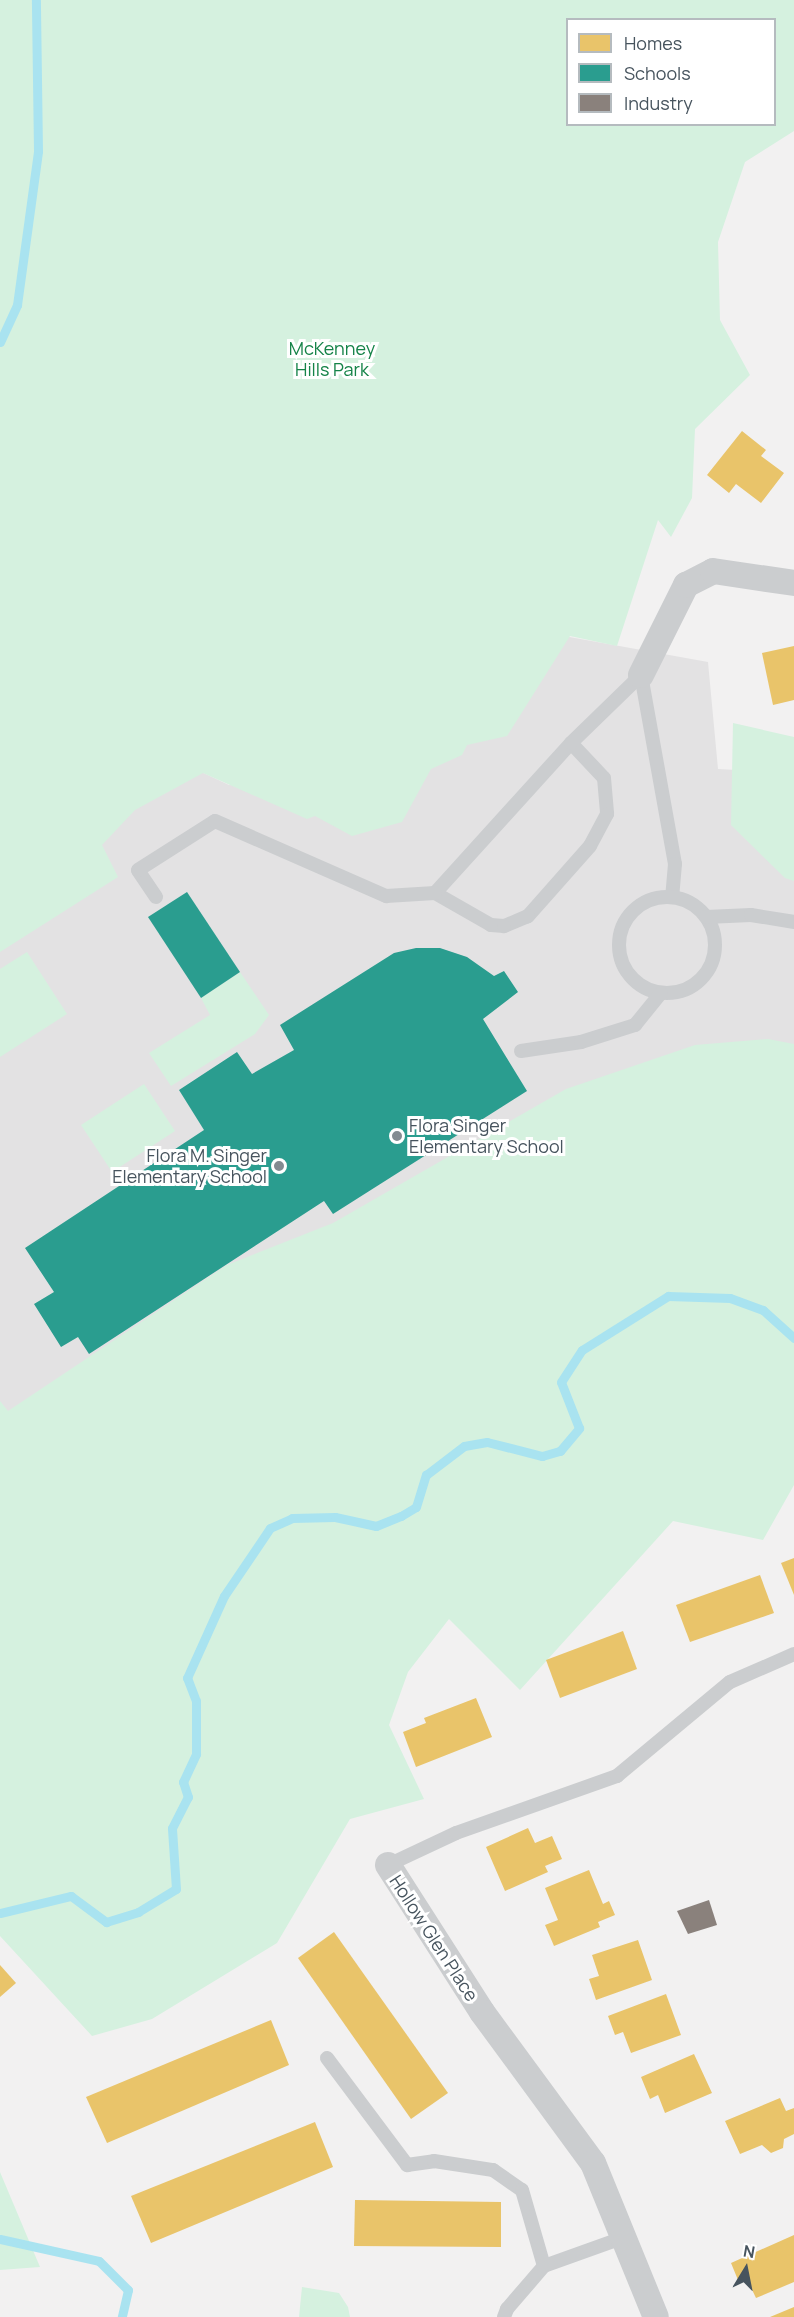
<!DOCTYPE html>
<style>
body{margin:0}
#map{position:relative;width:794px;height:2317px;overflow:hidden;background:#f2f1f1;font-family:Manrope,sans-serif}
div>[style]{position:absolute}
.education>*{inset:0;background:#e3e2e3}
.green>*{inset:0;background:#d5f1df}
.homes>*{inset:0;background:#e9c46a}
.schools>*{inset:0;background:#2a9d8f}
.industry>*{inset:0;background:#8a817c}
.stream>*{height:9px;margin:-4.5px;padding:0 4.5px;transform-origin:4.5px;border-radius:4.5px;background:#a9e3f0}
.lane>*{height:14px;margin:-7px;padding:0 7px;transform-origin:7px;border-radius:7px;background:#cbcdcf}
.lane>.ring{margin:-7px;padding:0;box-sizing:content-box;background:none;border:14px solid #cbcdcf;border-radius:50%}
.street>*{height:26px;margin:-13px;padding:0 13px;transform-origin:13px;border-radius:13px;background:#cbcdcf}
.dots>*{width:16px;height:16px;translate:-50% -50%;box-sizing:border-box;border:3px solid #fff;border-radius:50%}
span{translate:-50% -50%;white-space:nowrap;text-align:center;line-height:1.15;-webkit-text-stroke:6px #fff;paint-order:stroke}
.park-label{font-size:18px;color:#158348}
.poi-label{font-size:18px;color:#47545e}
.left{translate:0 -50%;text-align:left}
.right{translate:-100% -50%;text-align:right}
.street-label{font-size:18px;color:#47545e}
.legend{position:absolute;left:566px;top:18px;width:210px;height:108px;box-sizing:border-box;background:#fff;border:2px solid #b5bbbf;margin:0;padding:8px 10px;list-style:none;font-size:18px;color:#47545e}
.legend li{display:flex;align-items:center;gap:12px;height:30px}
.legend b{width:30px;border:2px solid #b5bbbf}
.north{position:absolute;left:716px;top:2239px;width:60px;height:60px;-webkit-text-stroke:4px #fff;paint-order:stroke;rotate:10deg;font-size:16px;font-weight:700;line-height:24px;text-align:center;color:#47545e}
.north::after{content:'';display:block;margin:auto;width:21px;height:27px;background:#47545e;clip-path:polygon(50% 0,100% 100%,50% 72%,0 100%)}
</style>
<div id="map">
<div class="education">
<i style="clip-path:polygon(525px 629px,708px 662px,718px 769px,794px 773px,794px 1453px,0 1788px,0 677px,229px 785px)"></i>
</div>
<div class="green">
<i style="clip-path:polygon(evenodd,0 0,794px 0,794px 131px,745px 162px,718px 242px,720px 320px,750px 375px,695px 429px,692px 498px,671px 537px,658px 520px,617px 646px,570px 636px,507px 736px,467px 745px,462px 755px,431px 769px,402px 822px,352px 836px,315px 816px,307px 819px,203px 773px,135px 810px,102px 845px,118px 877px,0 952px,0 0,568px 20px,774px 20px,774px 124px,568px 124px,568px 20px)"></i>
<i style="clip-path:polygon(733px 723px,794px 737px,794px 881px,785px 878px,731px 825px)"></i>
<i style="clip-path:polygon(27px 952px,67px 1014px,0 1057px,0 969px)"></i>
<i style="clip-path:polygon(240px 972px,269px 1015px,255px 1034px,171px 1086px,149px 1053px,210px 1015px,201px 998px)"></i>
<i style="clip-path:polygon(768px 1039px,794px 1044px,794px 1485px,763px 1540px,673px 1521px,520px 1690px,449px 1619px,408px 1672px,389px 1725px,424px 1799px,350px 1819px,277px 1943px,152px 2019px,92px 2036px,0 1936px,0 1401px,8px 1411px,227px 1265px,333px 1223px,566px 1089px,695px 1045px)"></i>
<i style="clip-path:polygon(144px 1084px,175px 1131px,112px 1172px,81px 1125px)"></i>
<i style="clip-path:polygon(0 2172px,40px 2267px,0 2270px)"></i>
<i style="clip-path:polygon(302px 2287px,339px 2293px,348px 2307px,350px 2317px,299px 2317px)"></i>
</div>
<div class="homes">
<i style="clip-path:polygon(742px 431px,766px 450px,761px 456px,784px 473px,761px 503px,736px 484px,729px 493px,707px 475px)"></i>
<i style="clip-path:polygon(794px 646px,794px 700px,773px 705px,762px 653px)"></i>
<i style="clip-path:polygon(794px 1558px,794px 1595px,781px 1563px)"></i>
<i style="clip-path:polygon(760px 1575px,774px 1613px,690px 1642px,676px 1605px)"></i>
<i style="clip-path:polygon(623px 1631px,637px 1669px,560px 1698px,546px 1660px)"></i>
<i style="clip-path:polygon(476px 1698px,492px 1737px,416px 1767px,403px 1732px,426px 1723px,424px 1718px)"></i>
<i style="clip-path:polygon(528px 1828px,535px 1843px,552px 1836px,562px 1859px,545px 1866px,548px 1872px,505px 1891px,486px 1847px)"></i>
<i style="clip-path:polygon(589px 1870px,603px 1904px,609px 1901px,615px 1915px,598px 1922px,600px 1927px,554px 1946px,545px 1925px,558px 1920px,545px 1888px)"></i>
<i style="clip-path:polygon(334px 1932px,448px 2093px,411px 2119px,298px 1958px)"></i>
<i style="clip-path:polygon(638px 1940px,652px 1980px,596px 2000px,589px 1979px,599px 1976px,592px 1955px)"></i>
<i style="clip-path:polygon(0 1965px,16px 1983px,0 1997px)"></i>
<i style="clip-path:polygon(666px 1994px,681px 2035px,631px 2053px,623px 2032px,615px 2035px,608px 2016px)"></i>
<i style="clip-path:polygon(271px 2020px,289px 2065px,107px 2143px,86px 2097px)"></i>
<i style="clip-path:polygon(694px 2054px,712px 2093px,665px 2113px,658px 2095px,650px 2099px,641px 2077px)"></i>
<i style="clip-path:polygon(780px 2098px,786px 2111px,794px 2108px,794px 2134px,784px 2139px,783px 2148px,771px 2153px,762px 2145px,740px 2154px,725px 2121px)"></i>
<i style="clip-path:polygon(315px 2122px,333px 2167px,151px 2243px,131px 2196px)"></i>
<i style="clip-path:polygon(355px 2200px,501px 2202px,501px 2247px,354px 2246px)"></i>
<i style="clip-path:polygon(794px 2235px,794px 2282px,756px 2298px,746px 2277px,738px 2280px,731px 2263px)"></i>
<i style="clip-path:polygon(794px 2307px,794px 2317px,770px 2317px)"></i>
</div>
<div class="schools">
<i style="clip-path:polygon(187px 892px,240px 972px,201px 998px,148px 917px)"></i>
<i style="clip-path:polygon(416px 948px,440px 948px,467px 957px,494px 976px,504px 971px,518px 992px,483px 1019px,527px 1091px,333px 1214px,324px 1201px,89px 1354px,78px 1337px,61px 1347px,34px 1304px,54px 1292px,25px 1248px,204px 1130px,179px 1090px,237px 1052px,252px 1074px,294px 1050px,280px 1025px,394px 953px)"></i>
</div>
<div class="industry">
<i style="clip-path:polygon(709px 1900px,717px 1925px,688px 1934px,677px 1911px)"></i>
</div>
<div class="stream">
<i style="left:0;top:342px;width:41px;rotate:-65.3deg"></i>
<i style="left:17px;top:305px;width:155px;rotate:-82.2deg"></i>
<i style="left:38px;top:151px;width:151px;rotate:-90.8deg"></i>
<i style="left:0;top:1913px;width:73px;rotate:-13.5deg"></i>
<i style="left:71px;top:1896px;width:44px;rotate:36.6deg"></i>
<i style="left:106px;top:1922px;width:34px;rotate:-17deg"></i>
<i style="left:138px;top:1912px;width:44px;rotate:-31.2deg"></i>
<i style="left:176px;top:1889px;width:61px;rotate:-93.8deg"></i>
<i style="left:172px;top:1828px;width:35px;rotate:-63deg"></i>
<i style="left:188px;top:1797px;width:16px;rotate:-108deg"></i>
<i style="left:183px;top:1782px;width:31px;rotate:-65deg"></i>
<i style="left:196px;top:1754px;width:53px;rotate:-90deg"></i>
<i style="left:196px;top:1701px;width:25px;rotate:-111deg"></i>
<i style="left:187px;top:1678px;width:90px;rotate:-65.7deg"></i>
<i style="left:224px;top:1596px;width:82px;rotate:-55.9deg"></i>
<i style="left:270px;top:1528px;width:24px;rotate:-24deg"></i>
<i style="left:292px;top:1518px;width:43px;rotate:-1.3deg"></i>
<i style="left:335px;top:1517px;width:42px;rotate:12.4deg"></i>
<i style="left:376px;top:1526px;width:27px;rotate:-22deg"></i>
<i style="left:401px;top:1516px;width:17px;rotate:-31deg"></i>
<i style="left:416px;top:1507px;width:34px;rotate:-73deg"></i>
<i style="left:426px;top:1475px;width:48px;rotate:-37.3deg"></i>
<i style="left:464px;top:1446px;width:23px;rotate:-10deg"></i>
<i style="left:487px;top:1442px;width:57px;rotate:14.3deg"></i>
<i style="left:542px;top:1456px;width:19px;rotate:-16deg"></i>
<i style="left:560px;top:1451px;width:30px;rotate:-50deg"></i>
<i style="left:579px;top:1428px;width:49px;rotate:-111.4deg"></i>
<i style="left:561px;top:1382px;width:38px;rotate:-57deg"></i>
<i style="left:582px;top:1350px;width:102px;rotate:-32.1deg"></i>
<i style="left:668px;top:1296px;width:62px;rotate:1.8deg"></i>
<i style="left:730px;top:1298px;width:35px;rotate:20deg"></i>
<i style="left:763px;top:1310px;width:42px;rotate:42.1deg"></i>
<i style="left:0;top:2239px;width:101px;rotate:12.5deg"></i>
<i style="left:99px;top:2261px;width:41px;rotate:45deg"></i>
<i style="left:128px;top:2290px;width:28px;rotate:103deg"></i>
</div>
<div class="lane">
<i style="left:641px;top:675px;width:192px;rotate:79.8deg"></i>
<i style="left:675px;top:864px;width:33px;rotate:95deg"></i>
<i style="left:571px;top:743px;width:48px;rotate:46.7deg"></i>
<i style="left:604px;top:778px;width:36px;rotate:85deg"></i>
<i style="left:607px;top:814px;width:36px;rotate:118deg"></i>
<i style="left:590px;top:846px;width:94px;rotate:131.5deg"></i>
<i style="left:528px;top:916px;width:26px;rotate:157deg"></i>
<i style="left:504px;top:926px;width:13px;rotate:-176deg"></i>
<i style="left:491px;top:925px;width:64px;rotate:-150.3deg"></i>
<i style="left:435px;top:893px;width:202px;rotate:-47.8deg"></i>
<i style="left:571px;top:743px;width:98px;rotate:-44.2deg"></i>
<i style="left:156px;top:897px;width:32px;rotate:-124deg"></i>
<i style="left:138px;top:870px;width:91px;rotate:-32.5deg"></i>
<i style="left:215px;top:821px;width:187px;rotate:23.7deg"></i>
<i style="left:386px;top:896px;width:49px;rotate:-3.5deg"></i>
<i class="ring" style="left:619px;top:897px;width:82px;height:82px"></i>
<i style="left:706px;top:917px;width:45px;rotate:-2.5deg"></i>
<i style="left:751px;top:915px;width:44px;rotate:9.2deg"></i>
<i style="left:521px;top:1051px;width:61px;rotate:-8.5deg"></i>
<i style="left:581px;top:1042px;width:57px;rotate:-17.5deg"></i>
<i style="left:635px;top:1025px;width:41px;rotate:-50.9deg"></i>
<i style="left:388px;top:1865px;width:75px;rotate:-25.2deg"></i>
<i style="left:456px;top:1833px;width:171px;rotate:-19.5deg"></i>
<i style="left:617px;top:1776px;width:147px;rotate:-39.8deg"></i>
<i style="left:730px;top:1682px;width:70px;rotate:-23.6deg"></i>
<i style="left:327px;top:2058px;width:134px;rotate:53.2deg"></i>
<i style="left:407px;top:2165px;width:27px;rotate:-8deg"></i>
<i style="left:434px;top:2161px;width:60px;rotate:8.7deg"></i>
<i style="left:493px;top:2170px;width:35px;rotate:35deg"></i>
<i style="left:522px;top:2190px;width:79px;rotate:73.9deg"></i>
<i style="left:504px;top:2317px;width:9px;rotate:-69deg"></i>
<i style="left:507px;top:2309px;width:57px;rotate:-49.3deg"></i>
<i style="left:544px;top:2266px;width:86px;rotate:-19.7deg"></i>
</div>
<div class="street">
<i style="left:641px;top:675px;width:101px;rotate:-63.4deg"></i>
<i style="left:686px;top:585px;width:30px;rotate:-27deg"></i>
<i style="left:713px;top:571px;width:82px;rotate:8.4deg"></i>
<i style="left:388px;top:1865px;width:174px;rotate:57.4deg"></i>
<i style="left:482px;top:2012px;width:187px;rotate:53.7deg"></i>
<i style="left:593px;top:2163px;width:166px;rotate:67.8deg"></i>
</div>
<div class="dots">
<i style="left:397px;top:1136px;background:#838b91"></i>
<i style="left:279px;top:1166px;background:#838b91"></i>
</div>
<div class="park-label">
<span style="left:332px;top:359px">McKenney<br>Hills Park</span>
</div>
<div class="poi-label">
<span class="left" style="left:409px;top:1136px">Flora Singer<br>Elementary School</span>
<span class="right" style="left:267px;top:1166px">Flora M. Singer<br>Elementary School</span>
</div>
<div class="street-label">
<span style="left:434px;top:1938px;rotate:57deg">Hollow Glen Place</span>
</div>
<ul class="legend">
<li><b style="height:16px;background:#e9c46a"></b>Homes</li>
<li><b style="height:16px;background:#2a9d8f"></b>Schools</li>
<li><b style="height:16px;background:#8a817c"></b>Industry</li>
</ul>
<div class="north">N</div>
</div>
